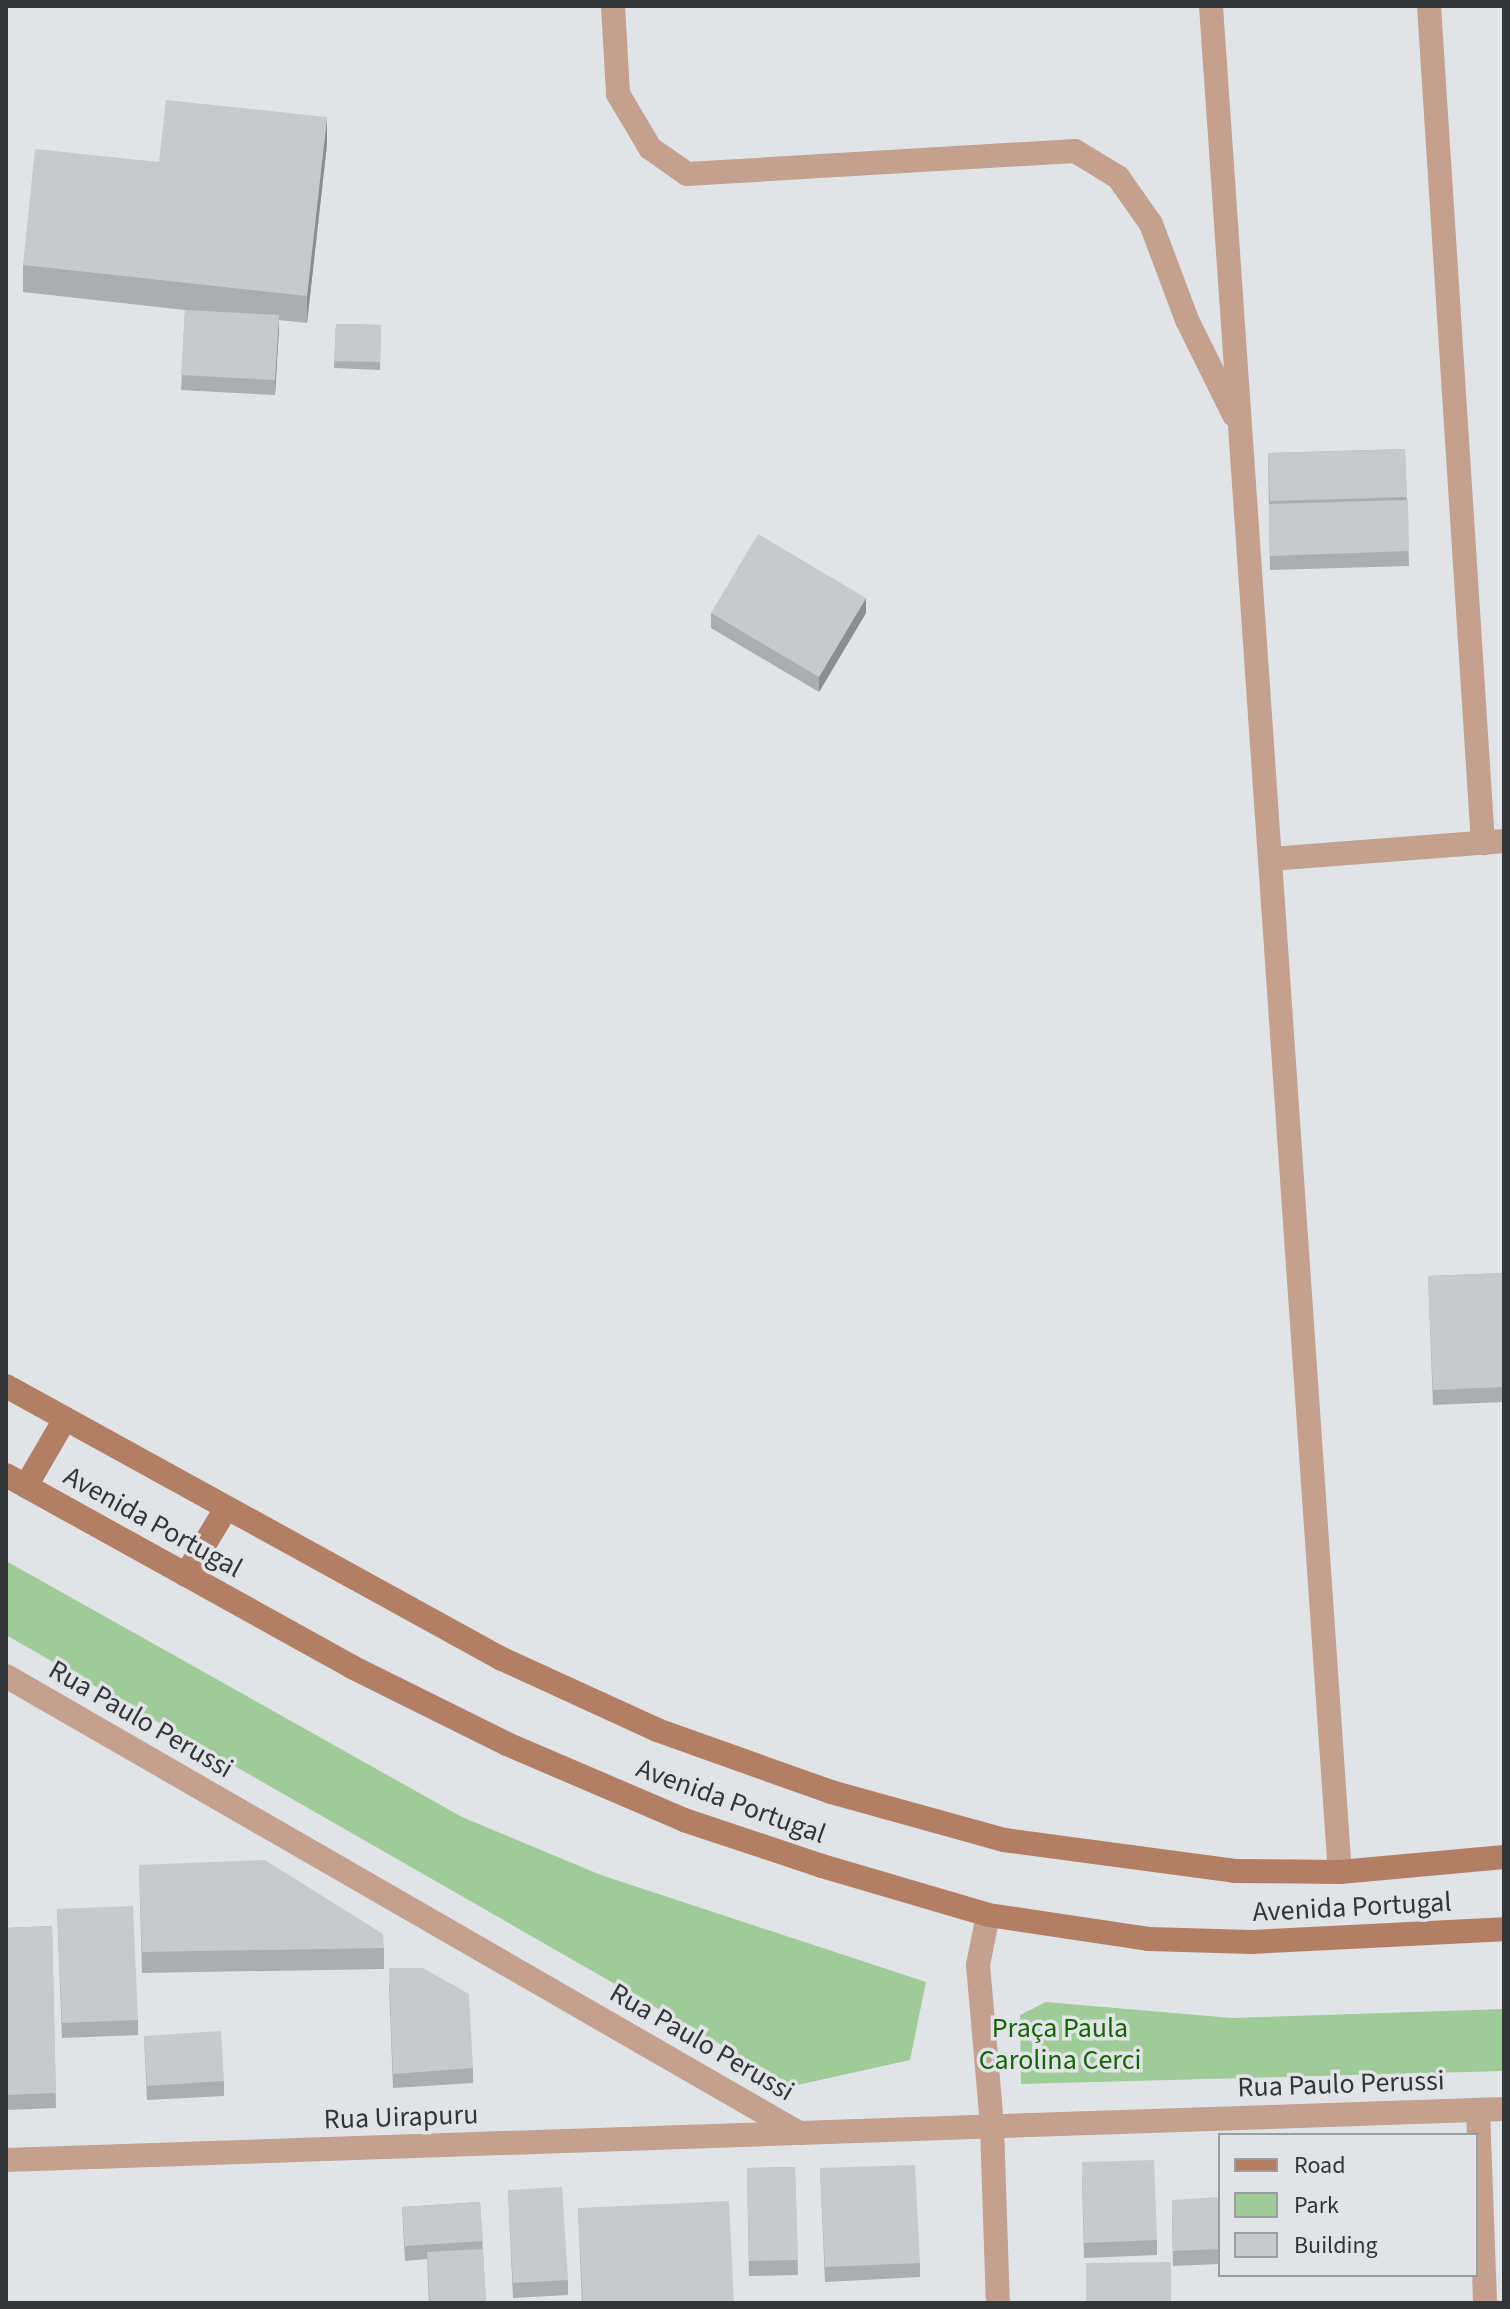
<!DOCTYPE html>
<meta charset="utf-8">
<style>
body{margin:0}
#map{position:relative;width:1510px;height:2309px;overflow:hidden;background:#e1e4e7;font-family:"Source Sans 3",sans-serif}
div>[style]{position:absolute}
.green>*{inset:0;background:#9fcb98}
.street>*{height:24px;margin:-12px;padding:0 12px;transform-origin:12px;border-radius:12px;background:#c4a08e}
.secondary>*{height:24px;margin:-12px;padding:0 12px;transform-origin:12px;border-radius:12px;background:#b27e64}
.wall>*{inset:0;background:#aaaeb0}
.shaded-wall>*{inset:0;background:#8b8d90}
.building>*{inset:0;background:#c6cacd}
span{translate:-50% -50%;white-space:nowrap;text-align:center;line-height:1.15;-webkit-text-stroke:7px #e1e4e7;paint-order:stroke}
.street-label{font-size:28px;color:#333536}
.park-label{font-size:28px;color:#176407}
.frame{position:absolute;inset:0;border:8px solid #333536;pointer-events:none}
.legend{position:absolute;left:1218px;top:2133px;width:260px;height:144px;box-sizing:border-box;background:#e1e4e7;border:2px solid #9b9ea0;margin:0;padding:10px 14px;list-style:none;font-size:24px;color:#333536}
.legend li{display:flex;align-items:center;gap:16px;height:40px}
.legend b{width:40px;border:2px solid #9b9ea0}
</style>
<div id="map">
<div class="green">
<i style="clip-path:polygon(6px 1561px,462px 1817px,601px 1875px,926px 1982px,910px 2060px,793px 2086px,6px 1635px)"></i>
<i style="clip-path:polygon(1046px 2002px,1232px 2018px,1504px 2009px,1504px 2071px,1021px 2084px,1020px 2015px)"></i>
</div>
<div class="street">
<i style="left:613px;top:6px;width:88px;rotate:86.7deg"></i>
<i style="left:618px;top:94px;width:63px;rotate:59.3deg"></i>
<i style="left:650px;top:148px;width:45px;rotate:35.1deg"></i>
<i style="left:687px;top:174px;width:389px;rotate:-3.4deg"></i>
<i style="left:1075px;top:151px;width:50px;rotate:31.2deg"></i>
<i style="left:1118px;top:177px;width:57px;rotate:54.9deg"></i>
<i style="left:1151px;top:224px;width:103px;rotate:69.4deg"></i>
<i style="left:1187px;top:320px;width:106px;rotate:63.7deg"></i>
<i style="left:1211px;top:6px;width:1870px;rotate:86.05deg"></i>
<i style="left:1429px;top:6px;width:839px;rotate:86.31deg"></i>
<i style="left:1270px;top:859px;width:235px;rotate:-4.4deg"></i>
<i style="left:6px;top:1676px;width:915px;rotate:29.95deg"></i>
<i style="left:799px;top:2133px;width:705px;rotate:-1.95deg"></i>
<i style="left:988px;top:1915px;width:51px;rotate:101.3deg"></i>
<i style="left:978px;top:1965px;width:162px;rotate:85deg"></i>
<i style="left:992px;top:2126px;width:177px;rotate:88.1deg"></i>
<i style="left:1478px;top:2110px;width:193px;rotate:87.9deg"></i>
<i style="left:6px;top:2160px;width:793px;rotate:-1.95deg"></i>
</div>
<div class="secondary">
<i style="left:6px;top:1386px;width:564px;rotate:28.84deg"></i>
<i style="left:500px;top:1658px;width:173px;rotate:24.6deg"></i>
<i style="left:657px;top:1730px;width:185px;rotate:19.6deg"></i>
<i style="left:831px;top:1792px;width:180px;rotate:15.5deg"></i>
<i style="left:1004px;top:1840px;width:233px;rotate:7.6deg"></i>
<i style="left:1235px;top:1871px;width:105px;rotate:0.5deg"></i>
<i style="left:1340px;top:1872px;width:165px;rotate:-5.2deg"></i>
<i style="left:6px;top:1475px;width:396px;rotate:29deg"></i>
<i style="left:352px;top:1667px;width:173px;rotate:26.4deg"></i>
<i style="left:507px;top:1744px;width:193px;rotate:23.2deg"></i>
<i style="left:684px;top:1820px;width:145px;rotate:18.4deg"></i>
<i style="left:822px;top:1866px;width:173px;rotate:16.4deg"></i>
<i style="left:988px;top:1915px;width:162px;rotate:8.5deg"></i>
<i style="left:1148px;top:1939px;width:103px;rotate:1.7deg"></i>
<i style="left:1251px;top:1942px;width:253px;rotate:-2.9deg"></i>
<i style="left:26px;top:1486px;width:78px;rotate:-59.8deg"></i>
<i style="left:186px;top:1575px;width:76px;rotate:-59deg"></i>
</div>
<div class="wall">
<i style="clip-path:polygon(327px 144px,307px 323px,279px 320px,275px 395px,181px 390px,185px 310px,23px 292px,23px 265px,159px 162px)"></i>
<i style="clip-path:polygon(336px 324px,381px 325px,380px 370px,334px 368px)"></i>
<i style="clip-path:polygon(1405px 449px,1409px 566px,1270px 570px,1268px 453px)"></i>
<i style="clip-path:polygon(711px 613px,866px 613px,819px 692px,711px 628px)"></i>
<i style="clip-path:polygon(1504px 1273px,1504px 1402px,1433px 1405px,1428px 1276px)"></i>
<i style="clip-path:polygon(139px 1865px,384px 1948px,384px 1969px,142px 1973px)"></i>
<i style="clip-path:polygon(57px 1909px,138px 2020px,138px 2035px,62px 2038px)"></i>
<i style="clip-path:polygon(52px 1926px,56px 2108px,6px 2110px,6px 1928px)"></i>
<i style="clip-path:polygon(389px 1983px,473px 2068px,473px 2083px,393px 2088px)"></i>
<i style="clip-path:polygon(144px 2036px,224px 2081px,224px 2096px,147px 2100px)"></i>
<i style="clip-path:polygon(795px 2167px,798px 2275px,749px 2276px,747px 2168px)"></i>
<i style="clip-path:polygon(820px 2168px,920px 2263px,920px 2277px,825px 2282px)"></i>
<i style="clip-path:polygon(1082px 2177px,1157px 2240px,1157px 2255px,1084px 2258px)"></i>
<i style="clip-path:polygon(508px 2190px,568px 2280px,568px 2295px,513px 2298px)"></i>
<i style="clip-path:polygon(1220px 2197px,1220px 2264px,1173px 2266px,1172px 2214px)"></i>
<i style="clip-path:polygon(480px 2202px,486px 2303px,429px 2303px,427px 2259px,405px 2261px,402px 2207px)"></i>
<i style="clip-path:polygon(578px 2208px,734px 2303px,582px 2303px)"></i>
</div>
<div class="shaded-wall">
<i style="clip-path:polygon(327px 117px,327px 144px,307px 323px,307px 296px)"></i>
<i style="clip-path:polygon(279px 315px,279px 330px,275px 395px,275px 380px)"></i>
<i style="clip-path:polygon(866px 598px,866px 613px,819px 692px,819px 677px)"></i>
</div>
<div class="building">
<i style="clip-path:polygon(166px 100px,327px 117px,307px 296px,23px 265px,35px 149px,159px 162px)"></i>
<i style="clip-path:polygon(185px 310px,279px 315px,275px 380px,181px 375px)"></i>
<i style="clip-path:polygon(336px 324px,381px 325px,380px 362px,334px 361px)"></i>
<i style="clip-path:polygon(1405px 449px,1407px 497px,1270px 501px,1268px 453px)"></i>
<i style="clip-path:polygon(1408px 500px,1409px 551px,1270px 556px,1269px 504px)"></i>
<i style="clip-path:polygon(758px 534px,866px 598px,819px 677px,711px 613px)"></i>
<i style="clip-path:polygon(1504px 1273px,1504px 1387px,1433px 1390px,1428px 1276px)"></i>
<i style="clip-path:polygon(265px 1860px,383px 1934px,384px 1948px,142px 1952px,139px 1865px)"></i>
<i style="clip-path:polygon(133px 1906px,138px 2020px,62px 2023px,57px 1909px)"></i>
<i style="clip-path:polygon(52px 1926px,56px 2093px,6px 2095px,6px 1928px)"></i>
<i style="clip-path:polygon(389px 1968px,423px 1968px,469px 1994px,473px 2068px,393px 2074px)"></i>
<i style="clip-path:polygon(221px 2031px,224px 2081px,147px 2086px,144px 2036px)"></i>
<i style="clip-path:polygon(1154px 2160px,1157px 2240px,1084px 2243px,1082px 2162px)"></i>
<i style="clip-path:polygon(915px 2165px,920px 2263px,825px 2267px,820px 2168px)"></i>
<i style="clip-path:polygon(795px 2167px,798px 2260px,749px 2261px,747px 2168px)"></i>
<i style="clip-path:polygon(562px 2187px,568px 2280px,513px 2283px,508px 2190px)"></i>
<i style="clip-path:polygon(1220px 2197px,1220px 2249px,1173px 2251px,1172px 2200px)"></i>
<i style="clip-path:polygon(729px 2201px,734px 2303px,583px 2303px,578px 2208px)"></i>
<i style="clip-path:polygon(480px 2202px,483px 2241px,405px 2246px,402px 2207px)"></i>
<i style="clip-path:polygon(483px 2249px,486px 2303px,430px 2303px,427px 2252px)"></i>
<i style="clip-path:polygon(1171px 2262px,1171px 2303px,1086px 2303px,1086px 2263px)"></i>
</div>
<div class="street-label">
<span style="left:153px;top:1522px;rotate:29deg">Avenida Portugal</span>
<span style="left:141px;top:1719px;rotate:30deg">Rua Paulo Perussi</span>
<span style="left:731px;top:1801px;rotate:20deg">Avenida Portugal</span>
<span style="left:1352px;top:1907px;rotate:-3deg">Avenida Portugal</span>
<span style="left:702px;top:2042px;rotate:30deg">Rua Paulo Perussi</span>
<span style="left:1341px;top:2084px;rotate:-2deg">Rua Paulo Perussi</span>
<span style="left:401px;top:2117px;rotate:-2deg">Rua Uirapuru</span>
</div>
<div class="park-label">
<span style="left:1060px;top:2044px">Praça Paula<br>Carolina Cerci</span>
</div>
<div class="frame"></div>
<ul class="legend">
<li><b style="height:10px;background:#b27e64"></b>Road</li>
<li><b style="height:22px;background:#9fcb98"></b>Park</li>
<li><b style="height:22px;background:#c6cacd"></b>Building</li>
</ul>
</div>
